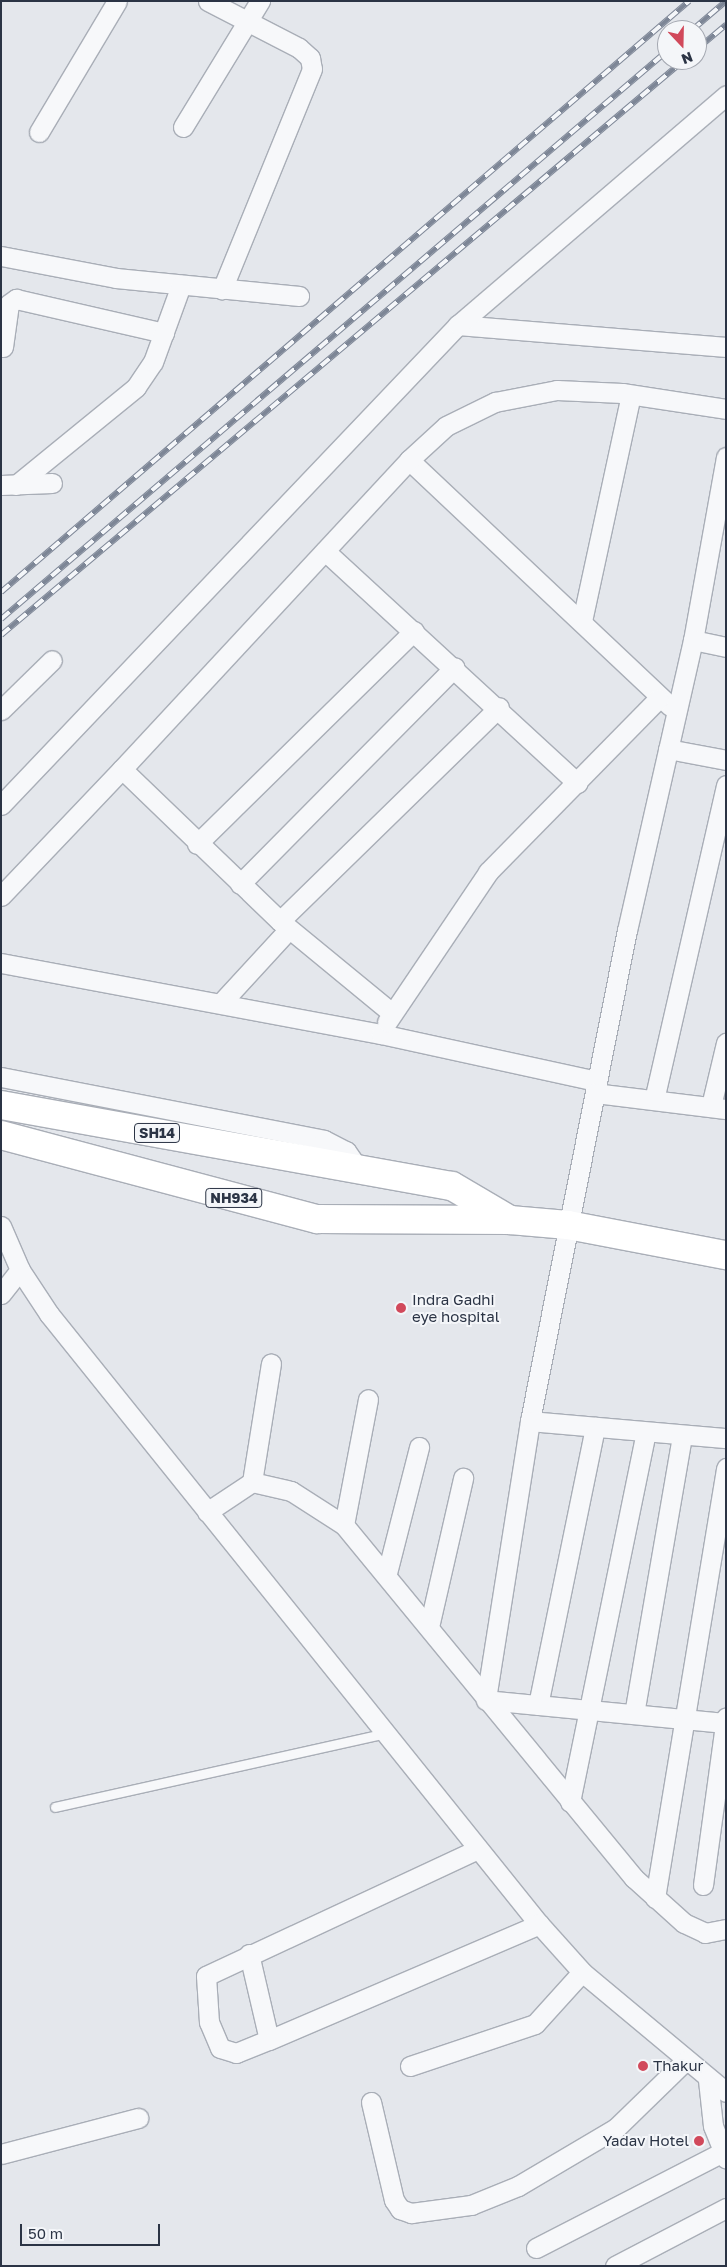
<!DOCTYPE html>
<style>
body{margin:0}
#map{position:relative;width:727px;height:2267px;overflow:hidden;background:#e4e7ec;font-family:"Golos Text",sans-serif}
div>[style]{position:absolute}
.roads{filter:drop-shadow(1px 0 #a9aeb7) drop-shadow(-1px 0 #a9aeb7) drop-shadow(0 1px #a9aeb7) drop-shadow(0 -1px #a9aeb7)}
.lane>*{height:9px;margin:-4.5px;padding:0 4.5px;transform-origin:4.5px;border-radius:4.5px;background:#f7f8fa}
.street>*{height:19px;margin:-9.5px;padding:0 9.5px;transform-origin:9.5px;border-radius:9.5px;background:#f7f8fa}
.primary>*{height:28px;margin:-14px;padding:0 14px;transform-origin:14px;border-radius:14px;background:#fff}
.highway>*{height:28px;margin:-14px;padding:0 14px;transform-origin:14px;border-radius:14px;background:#fff}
.rail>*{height:5.5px;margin-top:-2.75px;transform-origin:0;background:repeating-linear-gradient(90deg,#f4f6f9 0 11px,#7d8696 0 22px);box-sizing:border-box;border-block:1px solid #7d8696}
.dots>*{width:14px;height:14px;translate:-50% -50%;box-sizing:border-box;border:2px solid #f4f6f9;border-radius:50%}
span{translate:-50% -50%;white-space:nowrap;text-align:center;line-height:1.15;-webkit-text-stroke:4px #f4f6f9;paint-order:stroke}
.shield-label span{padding:1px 4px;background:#f4f6f9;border:1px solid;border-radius:4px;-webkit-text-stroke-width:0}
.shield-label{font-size:14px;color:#2b3445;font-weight:700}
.poi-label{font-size:15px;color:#2b3445}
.left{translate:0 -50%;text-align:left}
.right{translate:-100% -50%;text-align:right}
.frame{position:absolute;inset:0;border:2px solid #2b3445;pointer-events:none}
.north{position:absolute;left:657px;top:20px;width:50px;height:50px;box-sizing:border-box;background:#f4f6f9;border:1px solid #a4a8b1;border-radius:50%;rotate:159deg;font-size:14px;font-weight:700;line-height:20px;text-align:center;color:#2b3445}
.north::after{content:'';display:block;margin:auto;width:18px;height:22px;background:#d1495b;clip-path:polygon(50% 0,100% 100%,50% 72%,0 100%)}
.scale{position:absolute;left:20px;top:2224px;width:140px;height:22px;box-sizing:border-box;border:2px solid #2b3445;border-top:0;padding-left:6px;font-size:15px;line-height:18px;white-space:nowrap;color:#2b3445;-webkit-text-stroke:4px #f4f6f9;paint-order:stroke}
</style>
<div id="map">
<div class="roads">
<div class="lane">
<i style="left:55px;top:1807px;width:338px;rotate:-12.6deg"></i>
</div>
<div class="street">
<i style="left:208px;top:1px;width:102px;rotate:27.3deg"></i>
<i style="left:299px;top:48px;width:15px;rotate:42deg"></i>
<i style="left:310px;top:58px;width:11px;rotate:80deg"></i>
<i style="left:312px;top:69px;width:238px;rotate:112.2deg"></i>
<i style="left:183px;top:127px;width:148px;rotate:-58.6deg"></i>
<i style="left:39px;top:132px;width:152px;rotate:-59.2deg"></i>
<i style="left:1px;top:256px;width:117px;rotate:10.8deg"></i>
<i style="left:116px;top:278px;width:184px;rotate:5.6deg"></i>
<i style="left:458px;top:325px;width:269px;rotate:4.7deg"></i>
<i style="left:3px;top:347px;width:43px;rotate:-82.1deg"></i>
<i style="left:9px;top:304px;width:9px;rotate:-36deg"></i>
<i style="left:16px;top:299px;width:152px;rotate:12.9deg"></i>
<i style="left:726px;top:457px;width:186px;rotate:100.2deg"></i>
<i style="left:693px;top:640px;width:297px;rotate:102.8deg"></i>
<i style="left:627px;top:930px;width:500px;rotate:101.18deg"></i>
<i style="left:530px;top:1421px;width:282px;rotate:99deg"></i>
<i style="left:486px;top:1700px;width:241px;rotate:5.5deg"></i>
<i style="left:409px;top:460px;width:359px;rotate:43.3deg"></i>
<i style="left:1px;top:485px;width:51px;rotate:-2.2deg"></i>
<i style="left:16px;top:485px;width:155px;rotate:-39.2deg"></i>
<i style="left:136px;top:387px;width:30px;rotate:-56deg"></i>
<i style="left:153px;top:362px;width:82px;rotate:-70deg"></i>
<i style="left:325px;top:551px;width:343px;rotate:42.6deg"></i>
<i style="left:582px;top:621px;width:231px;rotate:-77.8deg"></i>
<i style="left:693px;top:640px;width:34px;rotate:12deg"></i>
<i style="left:1px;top:710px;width:71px;rotate:-44.4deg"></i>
<i style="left:668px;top:749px;width:59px;rotate:10.7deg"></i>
<i style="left:122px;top:769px;width:422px;rotate:-47.1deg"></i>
<i style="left:409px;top:460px;width:50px;rotate:-42.6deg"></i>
<i style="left:446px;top:426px;width:55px;rotate:-26.1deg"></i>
<i style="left:495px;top:402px;width:63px;rotate:-11deg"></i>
<i style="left:557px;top:390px;width:65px;rotate:2.6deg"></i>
<i style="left:622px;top:393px;width:105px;rotate:8.7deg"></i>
<i style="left:1px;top:805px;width:663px;rotate:-46.41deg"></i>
<i style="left:458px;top:325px;width:353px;rotate:-40.6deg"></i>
<i style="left:197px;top:844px;width:304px;rotate:-44.5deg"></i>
<i style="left:240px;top:884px;width:305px;rotate:-45.3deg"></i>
<i style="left:1px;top:896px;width:175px;rotate:-46.4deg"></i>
<i style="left:122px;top:769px;width:219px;rotate:43.9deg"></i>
<i style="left:280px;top:921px;width:145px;rotate:39.4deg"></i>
<i style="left:280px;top:921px;width:306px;rotate:-44.3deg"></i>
<i style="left:1px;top:963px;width:387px;rotate:10.6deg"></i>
<i style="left:381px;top:1034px;width:221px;rotate:12.3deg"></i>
<i style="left:221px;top:1003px;width:100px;rotate:-47.4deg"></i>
<i style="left:387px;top:1022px;width:181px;rotate:-56deg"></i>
<i style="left:488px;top:872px;width:243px;rotate:-45.5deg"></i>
<i style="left:1px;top:1077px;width:329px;rotate:11deg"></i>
<i style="left:324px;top:1140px;width:25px;rotate:27deg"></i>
<i style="left:346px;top:1151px;width:24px;rotate:55deg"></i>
<i style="left:595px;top:1093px;width:132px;rotate:7deg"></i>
<i style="left:654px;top:1100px;width:323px;rotate:-77.1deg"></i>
<i style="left:711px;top:1106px;width:65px;rotate:-76.6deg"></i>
<i style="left:1px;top:1226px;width:48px;rotate:66.6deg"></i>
<i style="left:20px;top:1270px;width:53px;rotate:56.6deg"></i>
<i style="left:49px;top:1314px;width:782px;rotate:51.23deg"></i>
<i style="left:539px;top:1924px;width:64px;rotate:48.1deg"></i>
<i style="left:582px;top:1972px;width:187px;rotate:39.8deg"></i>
<i style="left:1px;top:1294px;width:31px;rotate:-52deg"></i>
<i style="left:530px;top:1421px;width:197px;rotate:5deg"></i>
<i style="left:252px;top:1482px;width:120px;rotate:-80.9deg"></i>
<i style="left:207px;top:1512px;width:54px;rotate:-33.7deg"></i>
<i style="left:252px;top:1482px;width:40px;rotate:13deg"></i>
<i style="left:291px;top:1491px;width:63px;rotate:32.7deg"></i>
<i style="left:344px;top:1525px;width:457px;rotate:50.6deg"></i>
<i style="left:634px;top:1878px;width:67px;rotate:42deg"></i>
<i style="left:684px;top:1923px;width:23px;rotate:25deg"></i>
<i style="left:705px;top:1933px;width:21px;rotate:-11deg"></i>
<i style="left:344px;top:1525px;width:128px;rotate:-79.2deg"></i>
<i style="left:387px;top:1573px;width:130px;rotate:-75.7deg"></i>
<i style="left:429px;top:1627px;width:153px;rotate:-77.1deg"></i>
<i style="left:538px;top:1705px;width:284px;rotate:-78.4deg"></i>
<i style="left:634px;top:1714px;width:283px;rotate:-80.2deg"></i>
<i style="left:570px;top:1802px;width:377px;rotate:-78.4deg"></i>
<i style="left:478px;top:1849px;width:300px;rotate:155deg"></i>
<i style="left:206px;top:1976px;width:46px;rotate:86.3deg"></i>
<i style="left:209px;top:2022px;width:28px;rotate:67deg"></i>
<i style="left:220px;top:2048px;width:17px;rotate:17deg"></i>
<i style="left:236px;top:2053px;width:35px;rotate:-22deg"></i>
<i style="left:269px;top:2040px;width:294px;rotate:-23.2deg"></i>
<i style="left:703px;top:1885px;width:169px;rotate:-82.2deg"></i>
<i style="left:655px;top:1898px;width:436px;rotate:-80.6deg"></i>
<i style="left:249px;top:1954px;width:88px;rotate:76.9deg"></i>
<i style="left:410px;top:2066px;width:132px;rotate:-18.6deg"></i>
<i style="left:535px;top:2024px;width:70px;rotate:-47.9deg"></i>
<i style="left:708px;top:2080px;width:46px;rotate:83.8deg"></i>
<i style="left:713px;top:2126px;width:35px;rotate:68deg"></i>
<i style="left:371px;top:2102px;width:101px;rotate:76.8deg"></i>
<i style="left:394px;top:2200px;width:11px;rotate:56deg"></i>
<i style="left:400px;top:2209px;width:12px;rotate:20deg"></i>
<i style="left:411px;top:2213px;width:61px;rotate:-7.6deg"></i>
<i style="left:471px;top:2205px;width:51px;rotate:-22deg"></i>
<i style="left:518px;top:2186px;width:114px;rotate:-30.6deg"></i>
<i style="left:616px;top:2128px;width:96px;rotate:-44.2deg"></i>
<i style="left:1px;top:2154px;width:142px;rotate:-14.7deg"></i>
<i style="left:536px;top:2248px;width:210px;rotate:-27.2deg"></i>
<i style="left:615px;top:2266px;width:125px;rotate:-27.6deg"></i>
</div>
<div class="primary">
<i style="left:1px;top:1105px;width:458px;rotate:10.2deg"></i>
<i style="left:452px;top:1186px;width:67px;rotate:30.4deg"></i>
</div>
<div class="highway">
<i style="left:1px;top:1135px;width:327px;rotate:14.9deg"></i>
<i style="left:317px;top:1219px;width:193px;rotate:0.3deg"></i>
<i style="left:510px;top:1220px;width:58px;rotate:4.9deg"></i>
<i style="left:568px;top:1225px;width:161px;rotate:10.8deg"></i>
</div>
</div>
<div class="rail">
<i style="left:692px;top:30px;width:45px;rotate:-40.5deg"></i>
<i style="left:697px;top:49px;width:38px;rotate:-40deg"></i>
<i style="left:1px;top:592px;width:907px;rotate:-40.66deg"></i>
<i style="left:1px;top:619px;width:875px;rotate:-40.46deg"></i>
<i style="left:1px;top:635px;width:893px;rotate:-40.09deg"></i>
</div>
<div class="dots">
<i style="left:401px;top:1308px;background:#d1495b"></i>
<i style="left:643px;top:2066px;background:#d1495b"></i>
<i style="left:699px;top:2141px;background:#d1495b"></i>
</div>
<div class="shield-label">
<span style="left:157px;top:1133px">SH14</span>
<span style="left:234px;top:1198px">NH934</span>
</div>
<div class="poi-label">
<span class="left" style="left:412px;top:1308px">Indra Gadhi<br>eye hospital</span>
<span class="left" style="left:653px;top:2066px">Thakur</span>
<span class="right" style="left:689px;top:2141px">Yadav Hotel</span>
</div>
<div class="frame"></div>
<div class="north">N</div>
<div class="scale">50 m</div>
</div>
